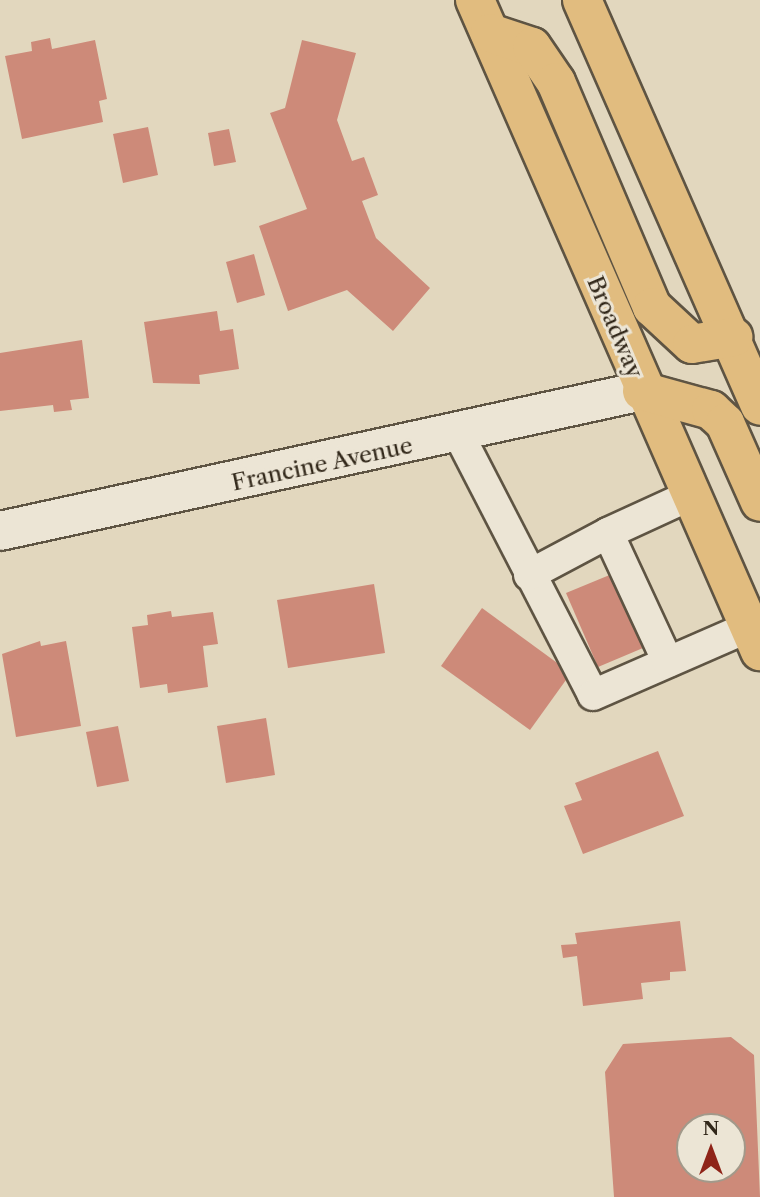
<!DOCTYPE html>
<style>
body{margin:0}
#map{position:relative;width:760px;height:1197px;overflow:hidden;background:#e2d7be;font-family:"Libre Caslon Text",serif}
div>[style]{position:absolute}
.building>*{inset:0;background:#cd8a79}
.roads{filter:drop-shadow(2px 0 #5e5443) drop-shadow(-2px 0 #5e5443) drop-shadow(0 2px #5e5443) drop-shadow(0 -2px #5e5443)}
.service>*{height:30px;margin:-15px;padding:0 15px;transform-origin:15px;border-radius:15px;background:#ece5d5}
.minor>*{height:38px;margin:-19px;padding:0 19px;transform-origin:19px;border-radius:19px;background:#ece5d5}
.primary>*{height:38px;margin:-19px;padding:0 19px;transform-origin:19px;border-radius:19px;background:#e1bc7f}
span{translate:-50% -50%;white-space:nowrap;text-align:center;line-height:1.15;-webkit-text-stroke:6px #ece5d5;paint-order:stroke}
.street-label{font-size:23px;color:#32281a}
.north{position:absolute;left:676px;top:1113px;width:70px;height:70px;box-sizing:border-box;background:#ece5d5;border:2px solid #a2998a;border-radius:50%;rotate:0deg;font-size:19px;font-weight:700;line-height:28px;text-align:center;color:#32281a}
.north::after{content:'';display:block;margin:auto;width:24px;height:32px;background:#8f2418;clip-path:polygon(50% 0,100% 100%,50% 72%,0 100%)}
</style>
<div id="map">
<div class="building">
<i style="clip-path:polygon(50px 38px,52px 49px,95px 40px,107px 99px,99px 101px,103px 122px,22px 139px,5px 56px,32px 51px,31px 42px)"></i>
<i style="clip-path:polygon(302px 40px,356px 53px,337px 120px,352px 161px,364px 157px,378px 195px,362px 201px,376px 238px,430px 288px,393px 331px,347px 290px,288px 311px,259px 226px,307px 209px,270px 113px,285px 108px)"></i>
<i style="clip-path:polygon(148px 127px,158px 175px,123px 183px,113px 134px)"></i>
<i style="clip-path:polygon(229px 129px,236px 162px,214px 166px,208px 133px)"></i>
<i style="clip-path:polygon(254px 254px,265px 295px,237px 303px,226px 262px)"></i>
<i style="clip-path:polygon(217px 311px,220px 331px,233px 329px,239px 369px,199px 375px,200px 384px,153px 383px,144px 322px)"></i>
<i style="clip-path:polygon(82px 340px,89px 398px,70px 400px,72px 410px,54px 412px,53px 405px,0 411px,0 353px)"></i>
<i style="clip-path:polygon(612px 574px,643px 648px,598px 667px,566px 593px)"></i>
<i style="clip-path:polygon(374px 584px,385px 653px,288px 668px,277px 600px)"></i>
<i style="clip-path:polygon(482px 608px,571px 673px,530px 730px,441px 666px)"></i>
<i style="clip-path:polygon(171px 611px,172px 617px,213px 612px,218px 644px,203px 646px,208px 687px,168px 693px,167px 684px,140px 688px,132px 627px,148px 625px,147px 615px)"></i>
<i style="clip-path:polygon(40px 641px,41px 646px,66px 641px,81px 726px,16px 737px,2px 654px)"></i>
<i style="clip-path:polygon(266px 718px,275px 775px,226px 783px,217px 726px)"></i>
<i style="clip-path:polygon(118px 726px,129px 781px,97px 787px,86px 732px)"></i>
<i style="clip-path:polygon(658px 751px,684px 816px,583px 854px,564px 806px,582px 800px,575px 783px)"></i>
<i style="clip-path:polygon(680px 921px,686px 971px,670px 972px,670px 980px,641px 983px,643px 999px,583px 1006px,577px 956px,563px 958px,561px 945px,577px 944px,575px 933px)"></i>
<i style="clip-path:polygon(evenodd,731px 1037px,754px 1055px,760px 1197px,614px 1197px,605px 1072px,623px 1044px,731px 1037px,690px 1127px,732px 1127px,732px 1169px,690px 1169px,690px 1127px)"></i>
</div>
<div class="roads">
<div class="service">
<i style="left:459px;top:435px;width:292px;rotate:62.7deg"></i>
<i style="left:593px;top:695px;width:170px;rotate:-23.6deg"></i>
<i style="left:608px;top:533px;width:89px;rotate:-24.6deg"></i>
<i style="left:529px;top:575px;width:89px;rotate:-28deg"></i>
<i style="left:608px;top:533px;width:142px;rotate:65.1deg"></i>
</div>
<div class="minor">
<i style="left:0;top:531px;width:657px;rotate:-12.3deg"></i>
</div>
<div class="primary">
<i style="left:475px;top:0;width:711px;rotate:66.36deg"></i>
<i style="left:582px;top:0;width:443px;rotate:66.3deg"></i>
<i style="left:490px;top:33px;width:44px;rotate:18.4deg"></i>
<i style="left:532px;top:47px;width:42px;rotate:55.6deg"></i>
<i style="left:556px;top:82px;width:245px;rotate:66.9deg"></i>
<i style="left:652px;top:307px;width:54px;rotate:42.8deg"></i>
<i style="left:692px;top:344px;width:42px;rotate:-9.7deg"></i>
<i style="left:642px;top:391px;width:72px;rotate:15.4deg"></i>
<i style="left:711px;top:410px;width:19px;rotate:43deg"></i>
<i style="left:725px;top:423px;width:86px;rotate:66.1deg"></i>
</div>
</div>
<div class="street-label">
<span style="left:615px;top:327px;rotate:67deg">Broadway</span>
<span style="left:322px;top:464px;rotate:-12deg">Francine Avenue</span>
</div>
<div class="north">N</div>
</div>
